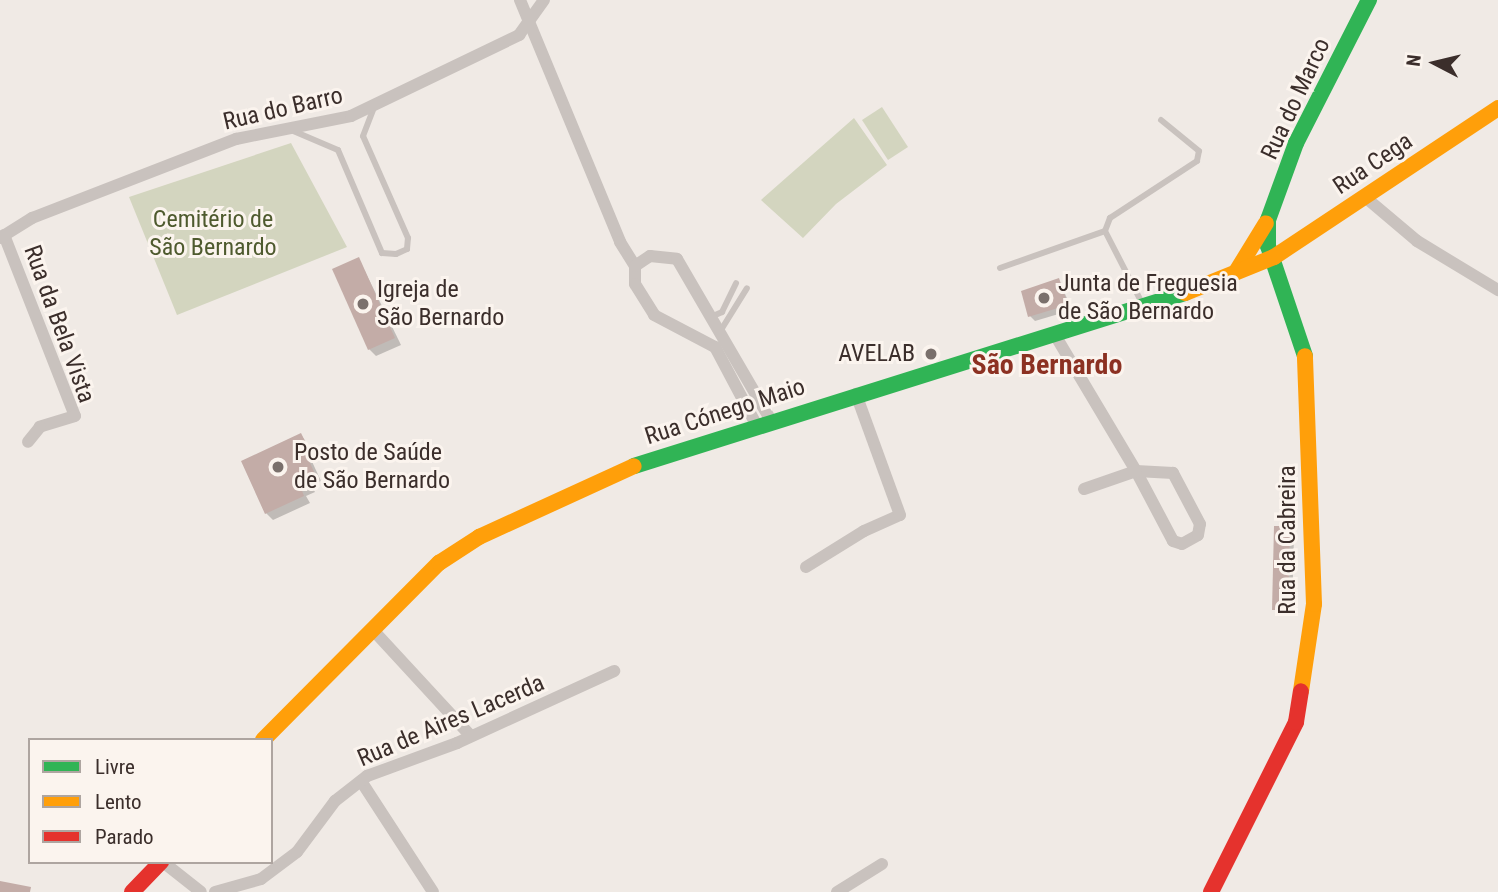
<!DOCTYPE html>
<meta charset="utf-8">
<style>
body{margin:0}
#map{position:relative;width:1498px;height:892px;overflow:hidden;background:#f0eae5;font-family:"Roboto Condensed",sans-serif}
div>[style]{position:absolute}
.green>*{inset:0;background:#d3d5bf}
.shadow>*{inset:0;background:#0003}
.building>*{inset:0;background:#c3aca7}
.lane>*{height:6px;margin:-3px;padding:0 3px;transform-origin:3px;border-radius:3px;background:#c9c2be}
.street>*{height:12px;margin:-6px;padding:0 6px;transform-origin:6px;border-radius:6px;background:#c9c2be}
.fast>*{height:16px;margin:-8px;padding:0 8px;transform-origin:8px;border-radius:8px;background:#30b455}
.slow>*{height:16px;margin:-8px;padding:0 8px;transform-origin:8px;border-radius:8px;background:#ff9f0a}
.jam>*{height:16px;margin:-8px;padding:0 8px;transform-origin:8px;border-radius:8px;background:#e5322d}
.dots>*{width:19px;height:19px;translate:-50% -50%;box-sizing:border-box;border:4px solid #fbf4ee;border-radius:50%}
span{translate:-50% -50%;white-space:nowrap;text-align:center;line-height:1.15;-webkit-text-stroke:6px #fbf4ee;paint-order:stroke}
.street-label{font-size:24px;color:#3b2e2b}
.park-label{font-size:24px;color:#4e5a2e}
.poi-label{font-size:24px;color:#3b2e2b}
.left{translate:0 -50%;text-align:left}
.right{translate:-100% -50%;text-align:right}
.quarter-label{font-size:28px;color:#8c3122;font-weight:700}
.legend{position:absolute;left:28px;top:738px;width:245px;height:126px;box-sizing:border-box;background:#fbf4ee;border:2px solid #aea5a0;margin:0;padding:9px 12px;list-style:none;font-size:21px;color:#3b2e2b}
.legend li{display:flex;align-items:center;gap:14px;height:35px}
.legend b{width:35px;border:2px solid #aea5a0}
.north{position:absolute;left:1400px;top:28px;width:70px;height:70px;-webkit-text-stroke:5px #fbf4ee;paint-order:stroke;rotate:277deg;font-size:19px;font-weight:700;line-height:28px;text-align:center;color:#3b2e2b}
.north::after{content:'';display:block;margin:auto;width:24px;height:32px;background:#3b2e2b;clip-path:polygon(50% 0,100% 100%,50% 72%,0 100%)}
</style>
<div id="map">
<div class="green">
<i style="clip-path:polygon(882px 107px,908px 147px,888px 160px,862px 120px)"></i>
<i style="clip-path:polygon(854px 118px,887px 165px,836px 204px,803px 238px,761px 200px)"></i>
<i style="clip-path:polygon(291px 143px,347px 247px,177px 315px,129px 197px)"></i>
</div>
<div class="shadow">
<i style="clip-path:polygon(359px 259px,401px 345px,376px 356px,369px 349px)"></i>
<i style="clip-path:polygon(1059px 280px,1072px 310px,1035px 321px,1030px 316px)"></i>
<i style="clip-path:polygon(301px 435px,312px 450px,308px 453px,321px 481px,311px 485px,315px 492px,306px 496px,310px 503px,273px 520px,266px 513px)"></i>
<i style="clip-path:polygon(1289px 528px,1294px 533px,1292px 615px,1279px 614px,1274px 609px)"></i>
</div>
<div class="building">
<i style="clip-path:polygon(359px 257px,395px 338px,368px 350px,332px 269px)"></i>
<i style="clip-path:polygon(1059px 278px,1068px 305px,1028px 317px,1021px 291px)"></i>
<i style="clip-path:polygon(301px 433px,306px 443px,302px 445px,315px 474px,306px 478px,309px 485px,301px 488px,304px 496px,265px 514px,241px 461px)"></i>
<i style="clip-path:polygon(1274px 526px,1290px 526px,1288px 610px,1272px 610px)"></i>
<i style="clip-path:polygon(0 881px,31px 887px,30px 892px,0 892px)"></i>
</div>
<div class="lane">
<i style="left:291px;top:130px;width:51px;rotate:23.1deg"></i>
<i style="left:338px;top:150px;width:112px;rotate:66.9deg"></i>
<i style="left:382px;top:253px;width:14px;rotate:4deg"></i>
<i style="left:396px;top:254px;width:12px;rotate:-24deg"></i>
<i style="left:407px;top:249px;width:11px;rotate:-85deg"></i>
<i style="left:408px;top:238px;width:111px;rotate:-113.8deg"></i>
<i style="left:363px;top:136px;width:31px;rotate:-69deg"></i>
<i style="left:1105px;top:231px;width:14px;rotate:-69deg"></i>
<i style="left:1110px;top:218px;width:104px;rotate:-33.2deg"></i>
<i style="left:1197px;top:161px;width:10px;rotate:-79deg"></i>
<i style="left:1199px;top:151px;width:49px;rotate:-140.8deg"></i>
<i style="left:1000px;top:268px;width:111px;rotate:-19.4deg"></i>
<i style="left:1105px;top:231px;width:83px;rotate:62.8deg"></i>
<i style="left:713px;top:316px;width:10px;rotate:-24deg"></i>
<i style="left:722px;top:312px;width:32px;rotate:-64deg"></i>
<i style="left:721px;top:330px;width:49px;rotate:-58.2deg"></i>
</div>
<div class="street">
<i style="left:520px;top:0;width:262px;rotate:67.5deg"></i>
<i style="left:620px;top:242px;width:28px;rotate:58deg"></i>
<i style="left:635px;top:266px;width:18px;rotate:90deg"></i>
<i style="left:635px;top:284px;width:36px;rotate:58deg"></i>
<i style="left:654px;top:315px;width:69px;rotate:27.7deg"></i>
<i style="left:715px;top:347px;width:87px;rotate:62deg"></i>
<i style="left:1365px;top:197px;width:68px;rotate:40.2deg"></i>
<i style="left:1417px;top:241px;width:95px;rotate:31.2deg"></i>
<i style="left:4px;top:235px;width:194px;rotate:68.6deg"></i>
<i style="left:75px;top:416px;width:37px;rotate:163deg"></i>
<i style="left:40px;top:427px;width:19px;rotate:129deg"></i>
<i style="left:0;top:238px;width:38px;rotate:-32deg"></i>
<i style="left:32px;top:218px;width:219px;rotate:-21.2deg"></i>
<i style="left:236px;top:139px;width:117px;rotate:-11.3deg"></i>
<i style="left:351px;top:116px;width:187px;rotate:-25.7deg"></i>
<i style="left:519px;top:35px;width:43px;rotate:-54.5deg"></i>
<i style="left:635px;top:266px;width:18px;rotate:-34deg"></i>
<i style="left:650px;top:256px;width:27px;rotate:6deg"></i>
<i style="left:677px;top:259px;width:185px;rotate:59.8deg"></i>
<i style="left:1055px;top:335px;width:158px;rotate:59.2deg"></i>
<i style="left:1136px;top:471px;width:79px;rotate:62.1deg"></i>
<i style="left:1173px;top:541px;width:9px;rotate:18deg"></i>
<i style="left:1182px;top:544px;width:18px;rotate:-29deg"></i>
<i style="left:1198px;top:535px;width:11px;rotate:-80deg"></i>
<i style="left:1200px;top:524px;width:58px;rotate:-117.9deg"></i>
<i style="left:1173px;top:473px;width:37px;rotate:-177deg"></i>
<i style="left:1136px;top:471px;width:55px;rotate:160.9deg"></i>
<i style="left:806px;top:567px;width:68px;rotate:-31.8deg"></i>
<i style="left:864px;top:531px;width:39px;rotate:-24deg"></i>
<i style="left:900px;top:515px;width:129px;rotate:-110deg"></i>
<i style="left:373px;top:630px;width:142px;rotate:47.3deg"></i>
<i style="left:361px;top:781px;width:132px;rotate:57deg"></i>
<i style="left:163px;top:862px;width:48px;rotate:38.3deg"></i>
<i style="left:215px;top:892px;width:48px;rotate:-15.8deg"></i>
<i style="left:261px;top:879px;width:45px;rotate:-36.9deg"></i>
<i style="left:297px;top:852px;width:64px;rotate:-53.3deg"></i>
<i style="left:335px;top:801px;width:41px;rotate:-38deg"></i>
<i style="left:367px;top:776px;width:96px;rotate:-20.1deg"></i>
<i style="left:457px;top:743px;width:173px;rotate:-24.6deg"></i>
<i style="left:837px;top:892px;width:53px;rotate:-31.9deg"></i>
</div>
<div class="fast">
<i style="left:1305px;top:356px;width:116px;rotate:-108.6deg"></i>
<i style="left:1268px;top:246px;width:26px;rotate:-90deg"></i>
<i style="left:1268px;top:220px;width:82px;rotate:-70deg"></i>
<i style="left:1296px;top:143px;width:161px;rotate:-63deg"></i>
<i style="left:634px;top:466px;width:578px;rotate:-17.43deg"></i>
</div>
<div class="slow">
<i style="left:1236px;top:272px;width:57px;rotate:-58.5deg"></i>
<i style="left:1185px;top:293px;width:96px;rotate:-22deg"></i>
<i style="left:1274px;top:257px;width:269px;rotate:-33.6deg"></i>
<i style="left:1301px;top:691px;width:88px;rotate:-81.5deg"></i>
<i style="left:1314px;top:604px;width:248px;rotate:-92.1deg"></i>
<i style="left:263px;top:740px;width:250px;rotate:-45.2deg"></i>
<i style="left:439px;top:563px;width:48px;rotate:-33deg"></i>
<i style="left:479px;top:537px;width:170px;rotate:-24.6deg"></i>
</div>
<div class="jam">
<i style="left:132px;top:892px;width:42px;rotate:-46deg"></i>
<i style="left:1211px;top:892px;width:190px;rotate:-63.4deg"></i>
<i style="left:1296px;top:722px;width:31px;rotate:-81deg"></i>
</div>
<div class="dots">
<i style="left:1044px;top:298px;background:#7a706c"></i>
<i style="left:363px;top:304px;background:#7a706c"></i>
<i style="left:931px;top:354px;background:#7a706c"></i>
<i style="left:278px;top:467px;background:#7a706c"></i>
</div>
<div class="street-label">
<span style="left:1296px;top:99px;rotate:-65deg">Rua do Marco</span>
<span style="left:283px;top:109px;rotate:-13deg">Rua do Barro</span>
<span style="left:1373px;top:164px;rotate:-34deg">Rua Cega</span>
<span style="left:59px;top:324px;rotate:70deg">Rua da Bela Vista</span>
<span style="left:725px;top:412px;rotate:-18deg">Rua Cónego Maio</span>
<span style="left:1288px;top:540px;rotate:-90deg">Rua da Cabreira</span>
<span style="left:451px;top:721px;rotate:-23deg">Rua de Aires Lacerda</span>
</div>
<div class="park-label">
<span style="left:213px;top:234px">Cemitério de<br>São Bernardo</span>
</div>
<div class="poi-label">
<span class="left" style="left:1058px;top:298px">Junta de Freguesia<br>de São Bernardo</span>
<span class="left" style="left:377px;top:304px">Igreja de<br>São Bernardo</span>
<span class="right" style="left:915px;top:354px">AVELAB</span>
<span class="left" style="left:294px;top:467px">Posto de Saúde<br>de São Bernardo</span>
</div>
<div class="quarter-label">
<span style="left:1047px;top:365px">São Bernardo</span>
</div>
<ul class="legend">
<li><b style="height:9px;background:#30b455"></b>Livre</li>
<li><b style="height:9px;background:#ff9f0a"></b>Lento</li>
<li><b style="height:9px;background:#e5322d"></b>Parado</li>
</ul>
<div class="north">N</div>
</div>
